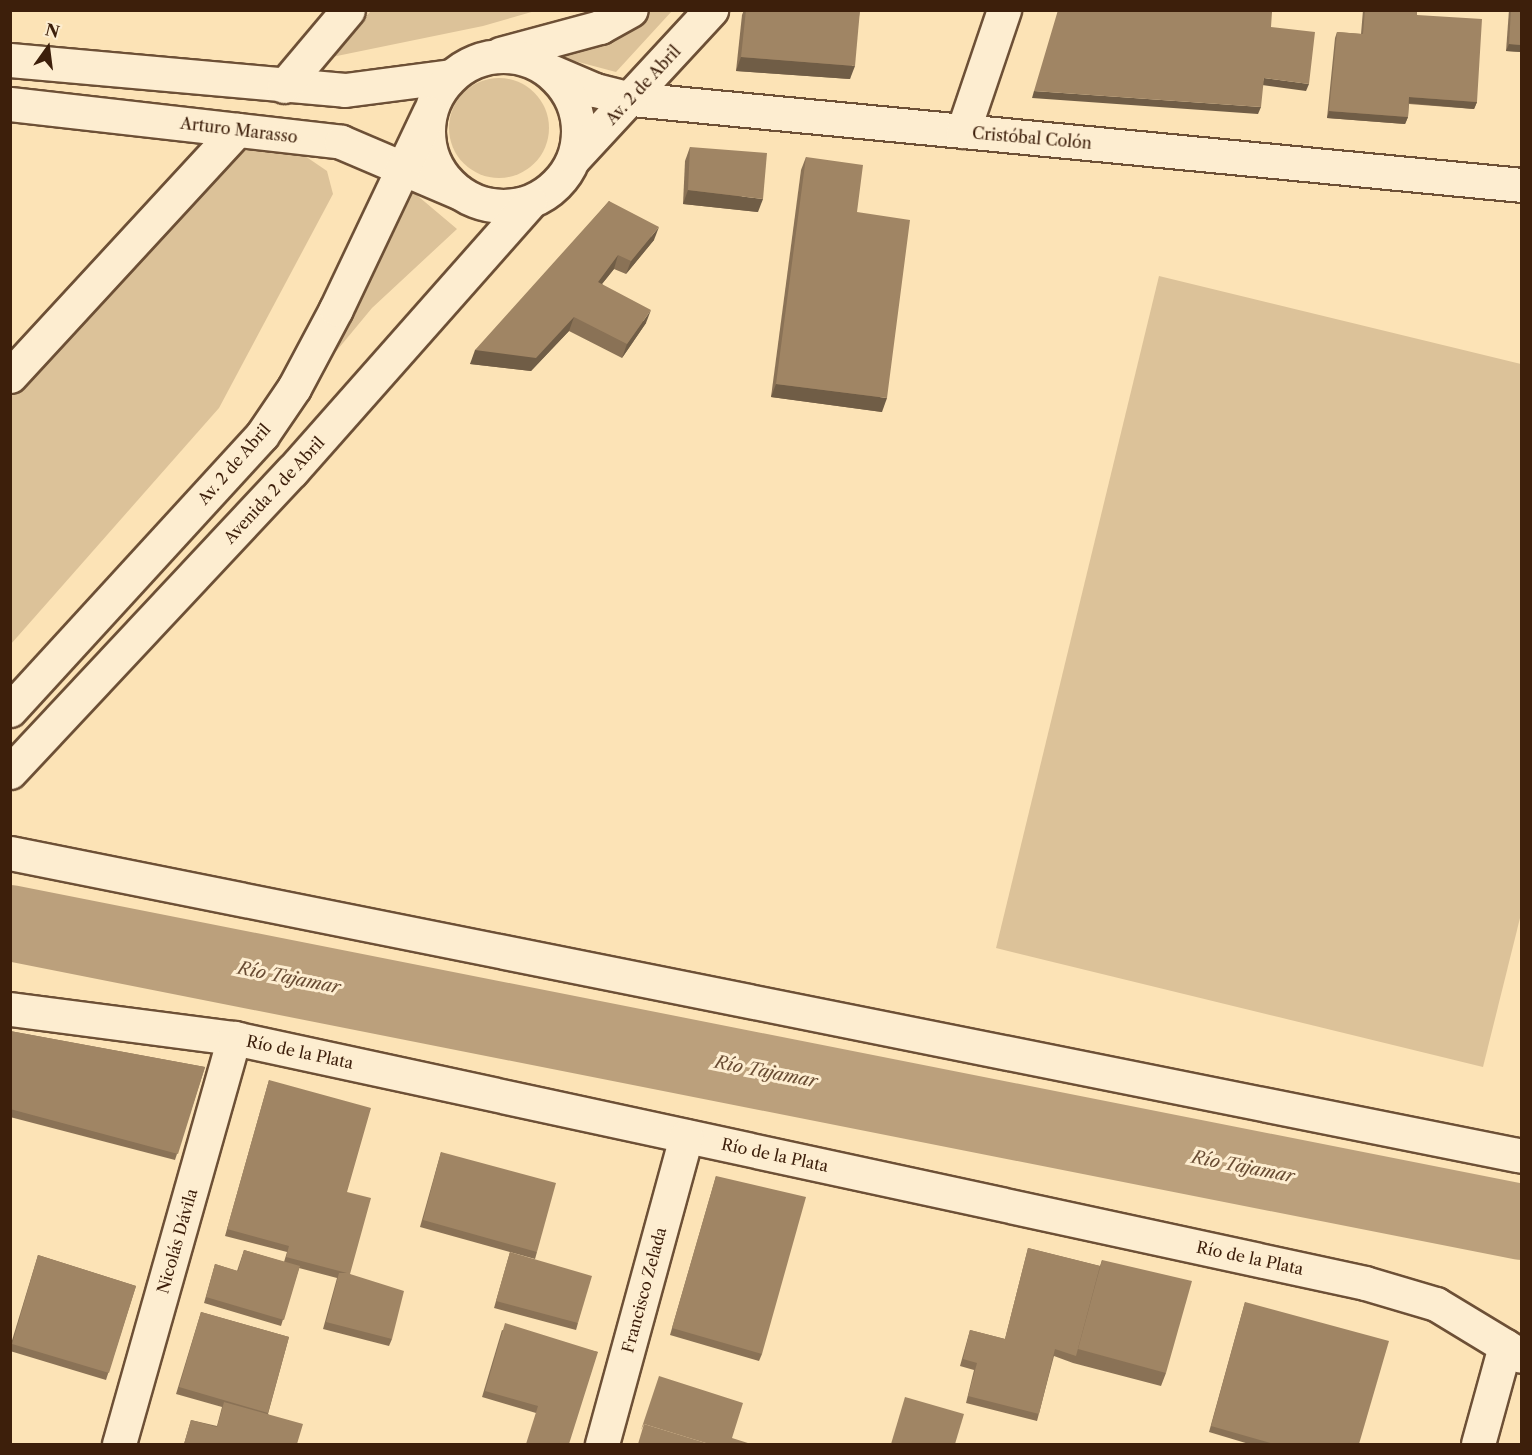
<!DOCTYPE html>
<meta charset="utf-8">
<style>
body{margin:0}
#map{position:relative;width:1532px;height:1455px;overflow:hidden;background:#fce3b6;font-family:"Libre Caslon Text",serif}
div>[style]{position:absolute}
.green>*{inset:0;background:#dcc299}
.round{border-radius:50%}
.river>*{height:76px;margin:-38px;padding:0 38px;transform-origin:38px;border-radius:38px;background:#bba07c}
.roads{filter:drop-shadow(2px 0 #6d5036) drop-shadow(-2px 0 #6d5036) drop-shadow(0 2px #6d5036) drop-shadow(0 -2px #6d5036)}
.minor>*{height:33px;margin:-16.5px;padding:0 16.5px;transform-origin:16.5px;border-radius:16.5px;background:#fdedd0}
.secondary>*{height:33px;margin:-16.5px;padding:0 16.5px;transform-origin:16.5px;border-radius:16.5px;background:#fdedd0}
.secondary>.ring{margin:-16.5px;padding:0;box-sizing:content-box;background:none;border:33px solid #fdedd0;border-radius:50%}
.wall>*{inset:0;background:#8a7256}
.shaded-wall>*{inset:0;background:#705d46}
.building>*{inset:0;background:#a08564}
span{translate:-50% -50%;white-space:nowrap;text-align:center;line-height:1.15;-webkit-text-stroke:6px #fdedd0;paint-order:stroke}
.street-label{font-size:16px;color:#3d1f0b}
.water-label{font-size:18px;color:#694c33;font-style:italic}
.frame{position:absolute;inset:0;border:12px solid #3d1f0b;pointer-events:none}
.north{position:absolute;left:18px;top:18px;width:60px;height:60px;-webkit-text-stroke:4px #fdedd0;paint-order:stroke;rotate:14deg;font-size:16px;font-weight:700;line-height:24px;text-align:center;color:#3d1f0b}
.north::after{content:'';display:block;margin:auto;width:21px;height:27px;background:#3d1f0b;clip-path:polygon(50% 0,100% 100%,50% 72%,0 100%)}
</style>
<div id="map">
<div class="green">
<i style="clip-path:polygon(371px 11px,535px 11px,483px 26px,327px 58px)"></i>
<i style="clip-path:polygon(652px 11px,672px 11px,616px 72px,552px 55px,611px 40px)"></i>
<i class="round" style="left:449px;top:78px;width:100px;height:100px"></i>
<i style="clip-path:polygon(240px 144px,305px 156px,327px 171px,333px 194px,219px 408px,11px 644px,11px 394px)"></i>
<i style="clip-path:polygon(406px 186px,457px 229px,372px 308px,314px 378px)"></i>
<i style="clip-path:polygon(1159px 276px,1521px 364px,1522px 910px,1483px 1067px,996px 948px)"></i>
</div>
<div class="river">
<i style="left:10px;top:923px;width:1541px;rotate:11.19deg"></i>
</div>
<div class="roads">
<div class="minor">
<i style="left:10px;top:60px;width:336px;rotate:5.1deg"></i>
<i style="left:345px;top:90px;width:107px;rotate:-7.5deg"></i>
<i style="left:548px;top:70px;width:51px;rotate:23.1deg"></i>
<i style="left:595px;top:90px;width:38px;rotate:14deg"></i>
<i style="left:632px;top:99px;width:894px;rotate:5.52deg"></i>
<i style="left:284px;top:86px;width:99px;rotate:-49.9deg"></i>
<i style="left:10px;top:104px;width:333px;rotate:6.5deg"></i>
<i style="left:341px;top:142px;width:127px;rotate:23.1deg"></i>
<i style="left:963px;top:131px;width:128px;rotate:-71.3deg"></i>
<i style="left:10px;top:376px;width:335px;rotate:-47.3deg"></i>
<i style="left:10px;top:853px;width:1542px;rotate:11.33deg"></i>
<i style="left:10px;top:1009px;width:226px;rotate:7.4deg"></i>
<i style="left:234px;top:1038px;width:1157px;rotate:12.22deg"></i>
<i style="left:1365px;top:1283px;width:74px;rotate:16.5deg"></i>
<i style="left:1436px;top:1304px;width:100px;rotate:31.2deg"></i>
<i style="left:119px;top:1444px;width:422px;rotate:-74.2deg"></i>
<i style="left:602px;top:1444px;width:319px;rotate:-74.7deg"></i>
<i style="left:1478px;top:1444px;width:102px;rotate:-74.6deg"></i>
</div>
<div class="secondary">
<i style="left:500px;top:54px;width:104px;rotate:-15.1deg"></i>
<i style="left:600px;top:27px;width:35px;rotate:-29deg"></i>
<i class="ring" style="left:428px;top:56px;width:117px;height:117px"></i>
<i style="left:574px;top:158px;width:202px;rotate:-47.2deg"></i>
<i style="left:10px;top:710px;width:373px;rotate:-47.5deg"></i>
<i style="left:262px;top:435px;width:57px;rotate:-55.8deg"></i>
<i style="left:294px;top:388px;width:89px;rotate:-62deg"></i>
<i style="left:336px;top:309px;width:217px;rotate:-64.6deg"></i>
<i style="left:10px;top:772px;width:412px;rotate:-46.9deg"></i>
<i style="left:292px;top:471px;width:359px;rotate:-48.5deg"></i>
</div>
</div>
<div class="wall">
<i style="clip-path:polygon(744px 10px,860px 10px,850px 79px,736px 71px,742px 15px)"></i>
<i style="clip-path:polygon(1363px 10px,1417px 10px,1417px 15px,1477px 102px,1474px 109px,1409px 104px,1408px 117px,1405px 124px,1327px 118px,1335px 38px,1337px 32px,1361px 34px)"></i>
<i style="clip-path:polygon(1509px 10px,1521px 10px,1521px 52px,1506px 51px)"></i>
<i style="clip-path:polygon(690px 147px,758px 212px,683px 204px,685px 161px)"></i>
<i style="clip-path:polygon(806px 157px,857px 212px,882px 412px,771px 397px,801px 170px)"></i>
<i style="clip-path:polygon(609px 201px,654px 240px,626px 274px,614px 269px,602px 284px,646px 323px,622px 358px,569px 331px,531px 371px,470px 364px)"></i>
<i style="clip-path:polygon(10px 1031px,205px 1067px,175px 1160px,10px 1117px)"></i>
<i style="clip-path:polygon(269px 1080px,347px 1192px,350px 1274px,392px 1339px,389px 1346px,323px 1329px,337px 1278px,299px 1268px,281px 1326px,204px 1303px,215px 1264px,237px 1271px,244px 1250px,284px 1262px,287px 1252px,225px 1236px)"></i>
<i style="clip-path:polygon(441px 1152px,537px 1252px,535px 1259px,420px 1227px)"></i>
<i style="clip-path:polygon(716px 1176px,762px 1354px,759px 1361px,670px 1335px)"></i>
<i style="clip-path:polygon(1028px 1248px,1100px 1266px,1102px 1260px,1166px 1373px,1161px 1386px,1073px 1363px,1054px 1356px,1037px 1421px,966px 1403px,974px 1370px,960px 1366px,970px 1330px,1005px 1339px)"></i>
<i style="clip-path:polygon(510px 1252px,578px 1323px,576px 1330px,494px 1308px)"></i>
<i style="clip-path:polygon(38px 1255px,136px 1286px,106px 1380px,10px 1351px,10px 1347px)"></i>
<i style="clip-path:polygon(1245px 1302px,1359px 1444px,1249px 1444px,1209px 1432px)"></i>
<i style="clip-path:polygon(201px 1312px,289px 1337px,268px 1414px,297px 1444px,184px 1444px,191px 1420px,217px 1426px,222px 1407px,176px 1394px)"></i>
<i style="clip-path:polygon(502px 1330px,598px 1352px,536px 1413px,482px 1397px)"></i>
</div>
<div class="shaded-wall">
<i style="clip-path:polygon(1509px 44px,1521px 45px,1521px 52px,1506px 51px)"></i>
<i style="clip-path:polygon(741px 57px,855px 66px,850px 79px,736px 71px)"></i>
<i style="clip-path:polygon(1264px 78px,1309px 84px,1306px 91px,1262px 85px)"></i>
<i style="clip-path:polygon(1034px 91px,1261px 107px,1258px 114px,1032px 98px)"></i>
<i style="clip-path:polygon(1409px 97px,1477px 102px,1474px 109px,1407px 103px)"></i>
<i style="clip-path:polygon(1329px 111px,1408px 117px,1405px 124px,1327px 118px)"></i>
<i style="clip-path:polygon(688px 190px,763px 199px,758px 212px,683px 204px)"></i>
<i style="clip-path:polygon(659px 227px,654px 240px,626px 274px,631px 261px)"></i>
<i style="clip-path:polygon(618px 255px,614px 269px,593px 295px,598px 282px)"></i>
<i style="clip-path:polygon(651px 310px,646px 323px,622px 358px,627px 344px)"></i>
<i style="clip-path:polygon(574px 317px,569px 331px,531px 371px,470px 364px,475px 350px)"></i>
<i style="clip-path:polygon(776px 384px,887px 398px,882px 412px,771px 397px)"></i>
</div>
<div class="building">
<i style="clip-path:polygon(746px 10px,860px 10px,855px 66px,741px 57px)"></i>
<i style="clip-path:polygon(1058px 10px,1251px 10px,1272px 12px,1271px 27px,1315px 32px,1309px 84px,1264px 78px,1261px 107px,1034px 91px)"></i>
<i style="clip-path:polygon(1365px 10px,1417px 10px,1417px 15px,1482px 19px,1477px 102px,1409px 97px,1408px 117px,1329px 111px,1337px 32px,1363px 34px)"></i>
<i style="clip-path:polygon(1511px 10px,1521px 10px,1521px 45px,1509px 44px)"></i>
<i style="clip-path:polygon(690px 147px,767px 153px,763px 199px,688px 190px)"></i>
<i style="clip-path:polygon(806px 157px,863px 165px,857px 212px,910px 220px,887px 398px,776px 384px)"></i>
<i style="clip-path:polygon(609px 201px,659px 227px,631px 261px,618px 255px,598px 282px,651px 310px,627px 344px,574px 317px,536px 358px,475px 350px)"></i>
<i style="clip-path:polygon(10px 1031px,205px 1067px,178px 1154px,10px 1109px)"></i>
<i style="clip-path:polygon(269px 1080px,371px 1108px,347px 1192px,371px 1198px,350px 1274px,404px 1291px,392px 1339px,326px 1322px,339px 1273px,347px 1273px,286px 1257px,289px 1246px,227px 1229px)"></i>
<i style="clip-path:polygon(441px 1152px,556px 1183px,537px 1252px,423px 1220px)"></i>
<i style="clip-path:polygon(716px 1176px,806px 1197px,762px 1354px,672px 1328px)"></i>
<i style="clip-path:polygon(1028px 1248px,1100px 1266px,1076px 1356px,1055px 1349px,1039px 1414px,968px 1396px,977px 1363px,963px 1359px,970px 1330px,1005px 1339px)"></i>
<i style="clip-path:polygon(244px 1250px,300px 1266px,284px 1320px,206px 1297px,215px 1264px,238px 1271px)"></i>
<i style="clip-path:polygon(510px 1252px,592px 1276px,578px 1323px,496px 1301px)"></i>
<i style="clip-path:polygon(38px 1255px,136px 1286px,109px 1373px,12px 1344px)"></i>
<i style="clip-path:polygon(1102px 1260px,1192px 1281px,1166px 1373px,1078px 1349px)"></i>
<i style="clip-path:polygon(1245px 1302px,1389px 1341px,1359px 1444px,1274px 1444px,1211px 1426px)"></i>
<i style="clip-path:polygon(201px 1312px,289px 1337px,268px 1413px,179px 1387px)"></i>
<i style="clip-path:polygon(505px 1323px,598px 1352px,569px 1444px,526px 1444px,538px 1406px,485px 1391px)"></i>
<i style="clip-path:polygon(659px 1376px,743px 1403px,732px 1438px,751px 1444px,709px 1444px,644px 1424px,641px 1430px)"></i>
<i style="clip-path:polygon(905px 1397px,964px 1414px,955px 1444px,891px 1444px)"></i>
<i style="clip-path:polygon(224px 1402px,303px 1424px,297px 1444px,184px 1444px,191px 1420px,217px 1427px)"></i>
<i style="clip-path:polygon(644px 1424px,709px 1444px,638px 1444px)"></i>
</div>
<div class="street-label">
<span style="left:643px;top:85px;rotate:-47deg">Av. 2 de Abril</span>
<span style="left:239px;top:130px;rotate:7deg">Arturo Marasso</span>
<span style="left:1032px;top:138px;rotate:5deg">Cristóbal Colón</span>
<span style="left:234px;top:464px;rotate:-49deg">Av. 2 de Abril</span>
<span style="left:274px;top:490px;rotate:-47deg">Avenida 2 de Abril</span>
<span style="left:300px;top:1052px;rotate:12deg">Río de la Plata</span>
<span style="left:775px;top:1155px;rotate:12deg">Río de la Plata</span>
<span style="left:177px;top:1241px;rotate:-74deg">Nicolás Dávila</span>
<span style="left:1250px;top:1258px;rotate:12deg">Río de la Plata</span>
<span style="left:644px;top:1290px;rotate:-75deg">Francisco Zelada</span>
</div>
<div class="water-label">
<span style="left:289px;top:978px;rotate:11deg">Río Tajamar</span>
<span style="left:766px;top:1072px;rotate:11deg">Río Tajamar</span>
<span style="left:1243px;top:1167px;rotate:11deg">Río Tajamar</span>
</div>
<div class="frame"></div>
<div class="north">N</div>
</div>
